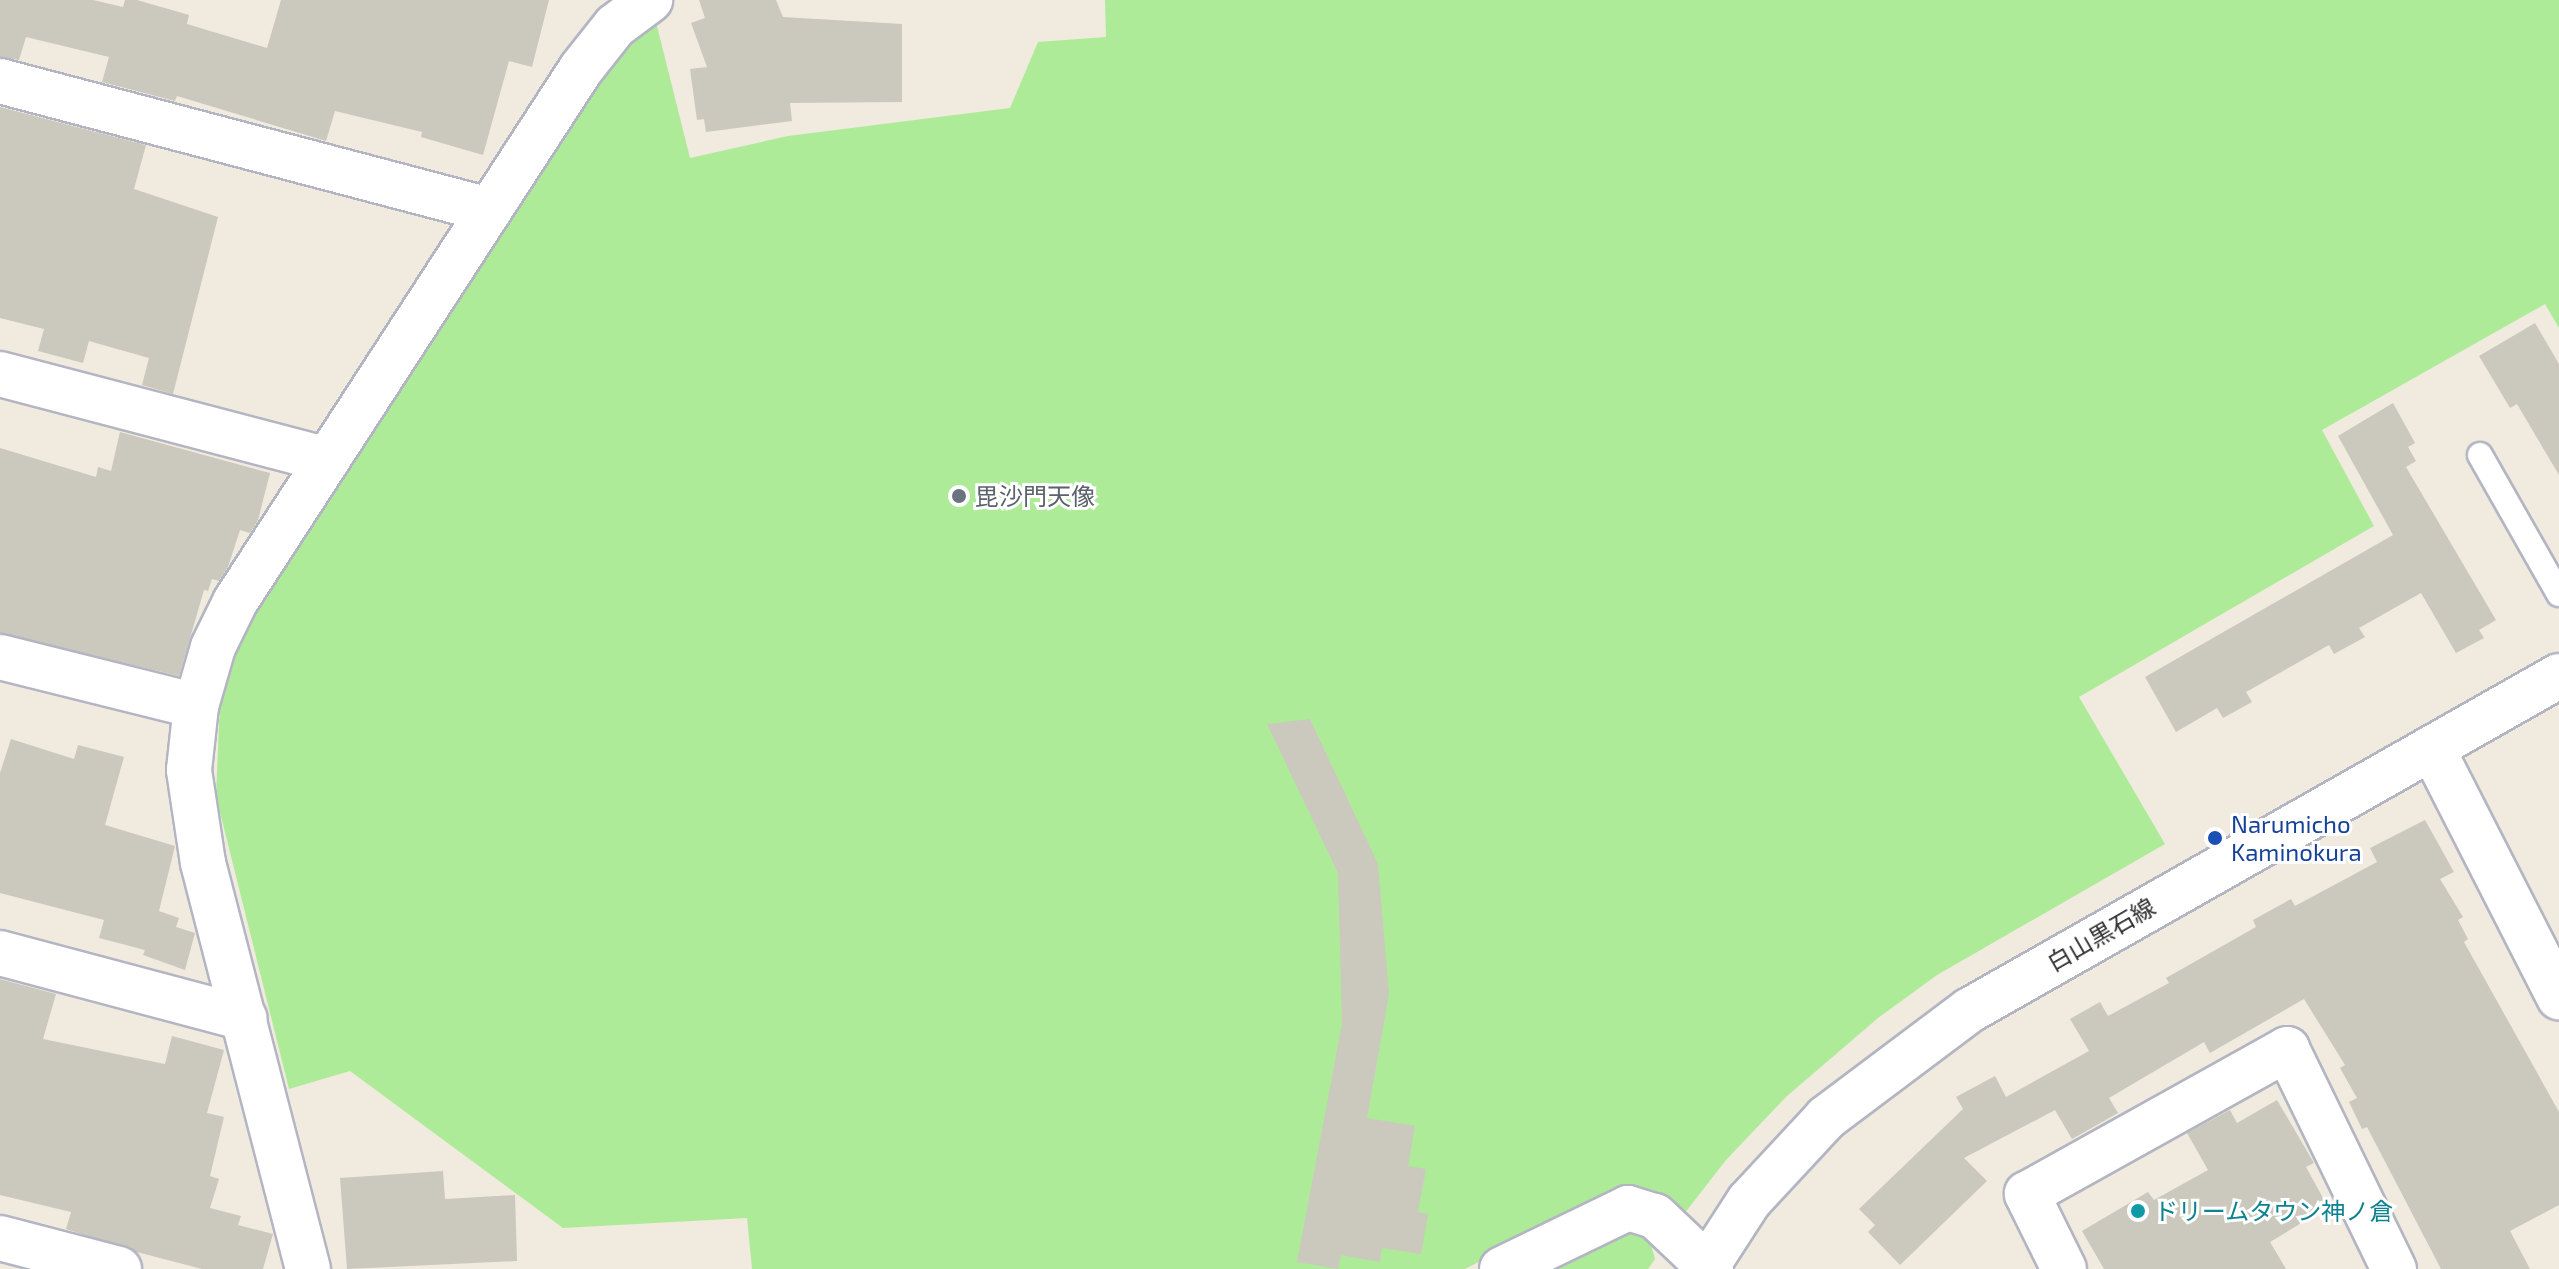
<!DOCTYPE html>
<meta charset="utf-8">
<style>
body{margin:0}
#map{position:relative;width:2559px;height:1269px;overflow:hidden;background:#f0eadf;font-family:"Exo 2","Noto Sans JP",sans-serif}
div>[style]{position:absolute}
.green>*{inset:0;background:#aeeb98}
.building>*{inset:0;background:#cbc8bd}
.roads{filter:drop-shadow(2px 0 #b3b5c2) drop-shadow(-2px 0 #b3b5c2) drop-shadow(0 2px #b3b5c2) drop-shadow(0 -2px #b3b5c2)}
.service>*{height:24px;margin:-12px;padding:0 12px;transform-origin:12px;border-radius:12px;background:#fff}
.minor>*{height:44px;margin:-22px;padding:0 22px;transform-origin:22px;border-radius:22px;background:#fff}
.tertiary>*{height:44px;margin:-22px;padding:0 22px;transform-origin:22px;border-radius:22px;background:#fff}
.dots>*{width:22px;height:22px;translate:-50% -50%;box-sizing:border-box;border:4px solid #fff;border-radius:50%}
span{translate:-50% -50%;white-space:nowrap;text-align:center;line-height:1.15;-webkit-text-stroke:6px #fff;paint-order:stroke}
.worship-label{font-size:24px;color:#5b616d}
.left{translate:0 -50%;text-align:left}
.transit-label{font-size:24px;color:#164399}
.street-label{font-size:24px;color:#2e2e2e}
.culture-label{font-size:24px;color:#0d838f}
</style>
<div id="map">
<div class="green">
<i style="clip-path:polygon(1105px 0,2559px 0,2559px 328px,2545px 304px,2322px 430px,2374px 526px,2079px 697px,2165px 844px,1937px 975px,1878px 1018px,1787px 1096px,1726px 1160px,1684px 1214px,1624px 1187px,1465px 1269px,752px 1269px,747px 1218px,563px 1228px,350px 1071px,289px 1089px,216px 796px,220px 702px,235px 651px,255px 610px,605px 68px,656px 22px,690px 158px,788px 136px,1010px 108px,1038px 42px,1106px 37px)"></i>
<i style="clip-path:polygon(1625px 1224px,1647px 1231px,1655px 1259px,1648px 1269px,1536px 1269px)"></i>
</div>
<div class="building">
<i style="clip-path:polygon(0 0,93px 0,123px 7px,125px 0,137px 0,189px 15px,187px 24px,267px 48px,281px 0,549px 0,532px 67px,509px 61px,483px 155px,421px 137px,422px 132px,335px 111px,326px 141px,177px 96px,175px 101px,102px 82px,109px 57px,26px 37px,19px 60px,0 57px)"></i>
<i style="clip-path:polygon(699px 0,776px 0,783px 17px,902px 24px,902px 102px,790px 103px,792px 121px,706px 132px,704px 119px,697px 120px,690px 69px,707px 67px,691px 23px,705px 18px)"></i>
<i style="clip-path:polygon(0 107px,146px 145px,134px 189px,218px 217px,173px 394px,142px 385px,149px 358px,89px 341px,83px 363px,38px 351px,44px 329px,0 318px)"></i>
<i style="clip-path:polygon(2535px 323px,2559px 364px,2559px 475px,2517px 404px,2510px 408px,2479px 356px)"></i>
<i style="clip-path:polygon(2393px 403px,2415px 443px,2408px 447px,2416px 461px,2406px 467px,2496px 620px,2479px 630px,2484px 638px,2456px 653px,2421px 593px,2359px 628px,2365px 637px,2334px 654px,2329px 645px,2246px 692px,2252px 702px,2223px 718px,2217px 708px,2176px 732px,2145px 677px,2393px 535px,2338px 436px)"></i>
<i style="clip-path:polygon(120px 432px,270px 473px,258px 520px,250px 533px,240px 530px,228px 567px,219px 581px,212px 579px,208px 591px,204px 590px,179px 676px,0 633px,0 448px,96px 477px,98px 467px,111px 471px)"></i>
<i style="clip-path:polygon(1310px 719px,1378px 864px,1389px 994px,1367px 1118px,1415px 1126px,1408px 1166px,1426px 1169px,1418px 1212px,1428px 1214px,1421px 1254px,1382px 1248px,1380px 1262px,1341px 1255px,1338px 1269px,1297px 1262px,1342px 1024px,1338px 873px,1267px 724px)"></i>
<i style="clip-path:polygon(11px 739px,74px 759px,78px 745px,124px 757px,105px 825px,175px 846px,159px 911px,179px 918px,176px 927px,195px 933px,185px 970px,143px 955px,145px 950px,99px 938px,104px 920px,0 893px,0 773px)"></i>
<i style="clip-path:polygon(2425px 820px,2454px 872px,2440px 879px,2463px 917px,2458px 920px,2468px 939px,2464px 942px,2559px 1112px,2559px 1205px,2510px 1231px,2530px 1269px,2441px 1269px,2367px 1127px,2362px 1129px,2349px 1102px,2357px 1098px,2340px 1068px,2345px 1065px,2304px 999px,2210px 1053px,2204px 1042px,2109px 1098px,2118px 1113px,2072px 1139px,2055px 1110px,1964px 1158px,1987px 1181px,1900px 1265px,1868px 1232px,1875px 1225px,1859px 1209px,1963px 1109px,1956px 1097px,1995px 1076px,2006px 1097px,2089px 1051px,2070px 1019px,2100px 1002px,2108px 1016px,2169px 983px,2166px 978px,2256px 927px,2253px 920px,2291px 899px,2295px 906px,2377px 862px,2370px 848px)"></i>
<i style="clip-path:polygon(0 979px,56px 994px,43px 1039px,165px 1064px,172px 1036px,224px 1050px,207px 1113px,224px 1117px,210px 1176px,219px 1179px,210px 1208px,241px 1216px,238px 1225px,273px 1234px,263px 1269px,202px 1269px,137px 1252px,66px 1229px,71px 1212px,0 1195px)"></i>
<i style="clip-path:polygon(2277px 1100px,2314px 1163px,2306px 1167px,2328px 1207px,2270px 1242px,2286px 1269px,2104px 1269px,2082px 1231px,2148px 1192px,2154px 1200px,2208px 1170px,2187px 1133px,2230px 1110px,2237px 1123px)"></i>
<i style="clip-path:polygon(443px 1171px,445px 1199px,515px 1195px,517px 1261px,347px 1269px,340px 1178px)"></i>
</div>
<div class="roads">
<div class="service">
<i style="left:2480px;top:455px;width:160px;rotate:60.4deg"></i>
</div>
<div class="minor">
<i style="left:0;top:81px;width:506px;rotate:14.78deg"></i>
<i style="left:0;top:374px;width:338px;rotate:14.7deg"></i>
<i style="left:0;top:657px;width:202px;rotate:14deg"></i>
<i style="left:2432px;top:748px;width:280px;rotate:63deg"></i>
<i style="left:0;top:953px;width:253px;rotate:14.9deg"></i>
<i style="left:0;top:1238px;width:123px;rotate:14.6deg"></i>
<i style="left:308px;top:1269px;width:419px;rotate:-104.5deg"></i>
<i style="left:203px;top:863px;width:94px;rotate:-98.6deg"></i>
<i style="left:189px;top:770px;width:64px;rotate:-83.8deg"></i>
<i style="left:196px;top:706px;width:61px;rotate:-73.9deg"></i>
<i style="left:213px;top:647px;width:50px;rotate:-63.9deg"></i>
<i style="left:235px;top:602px;width:635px;rotate:-57.01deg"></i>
<i style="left:581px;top:69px;width:55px;rotate:-51.7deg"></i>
<i style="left:615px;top:26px;width:44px;rotate:-36.6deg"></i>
<i style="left:1502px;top:1269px;width:140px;rotate:-25.8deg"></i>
<i style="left:1628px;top:1208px;width:28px;rotate:17deg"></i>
<i style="left:1655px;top:1216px;width:77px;rotate:43.4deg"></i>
<i style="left:2064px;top:1269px;width:84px;rotate:-116.3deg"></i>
<i style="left:2027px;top:1194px;width:298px;rotate:-29.1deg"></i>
<i style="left:2287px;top:1049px;width:245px;rotate:64.1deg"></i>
</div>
<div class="tertiary">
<i style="left:1705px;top:1269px;width:81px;rotate:-57.1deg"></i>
<i style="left:1749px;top:1201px;width:113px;rotate:-47.1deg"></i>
<i style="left:1826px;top:1118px;width:180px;rotate:-36.9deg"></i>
<i style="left:1970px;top:1010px;width:677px;rotate:-29.56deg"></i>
</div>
</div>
<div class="dots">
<i style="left:959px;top:496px;background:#6b7280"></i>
<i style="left:2215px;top:838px;background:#1a4fb4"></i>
<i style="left:2138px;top:1211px;background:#0f9aa8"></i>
</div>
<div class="worship-label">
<span class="left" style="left:975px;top:496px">毘沙門天像</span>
</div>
<div class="transit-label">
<span class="left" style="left:2231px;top:838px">Narumicho<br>Kaminokura</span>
</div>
<div class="street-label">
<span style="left:2101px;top:934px;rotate:-30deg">白山黒石線</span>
</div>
<div class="culture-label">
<span class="left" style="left:2154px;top:1211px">ドリームタウン神ノ倉</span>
</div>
</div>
